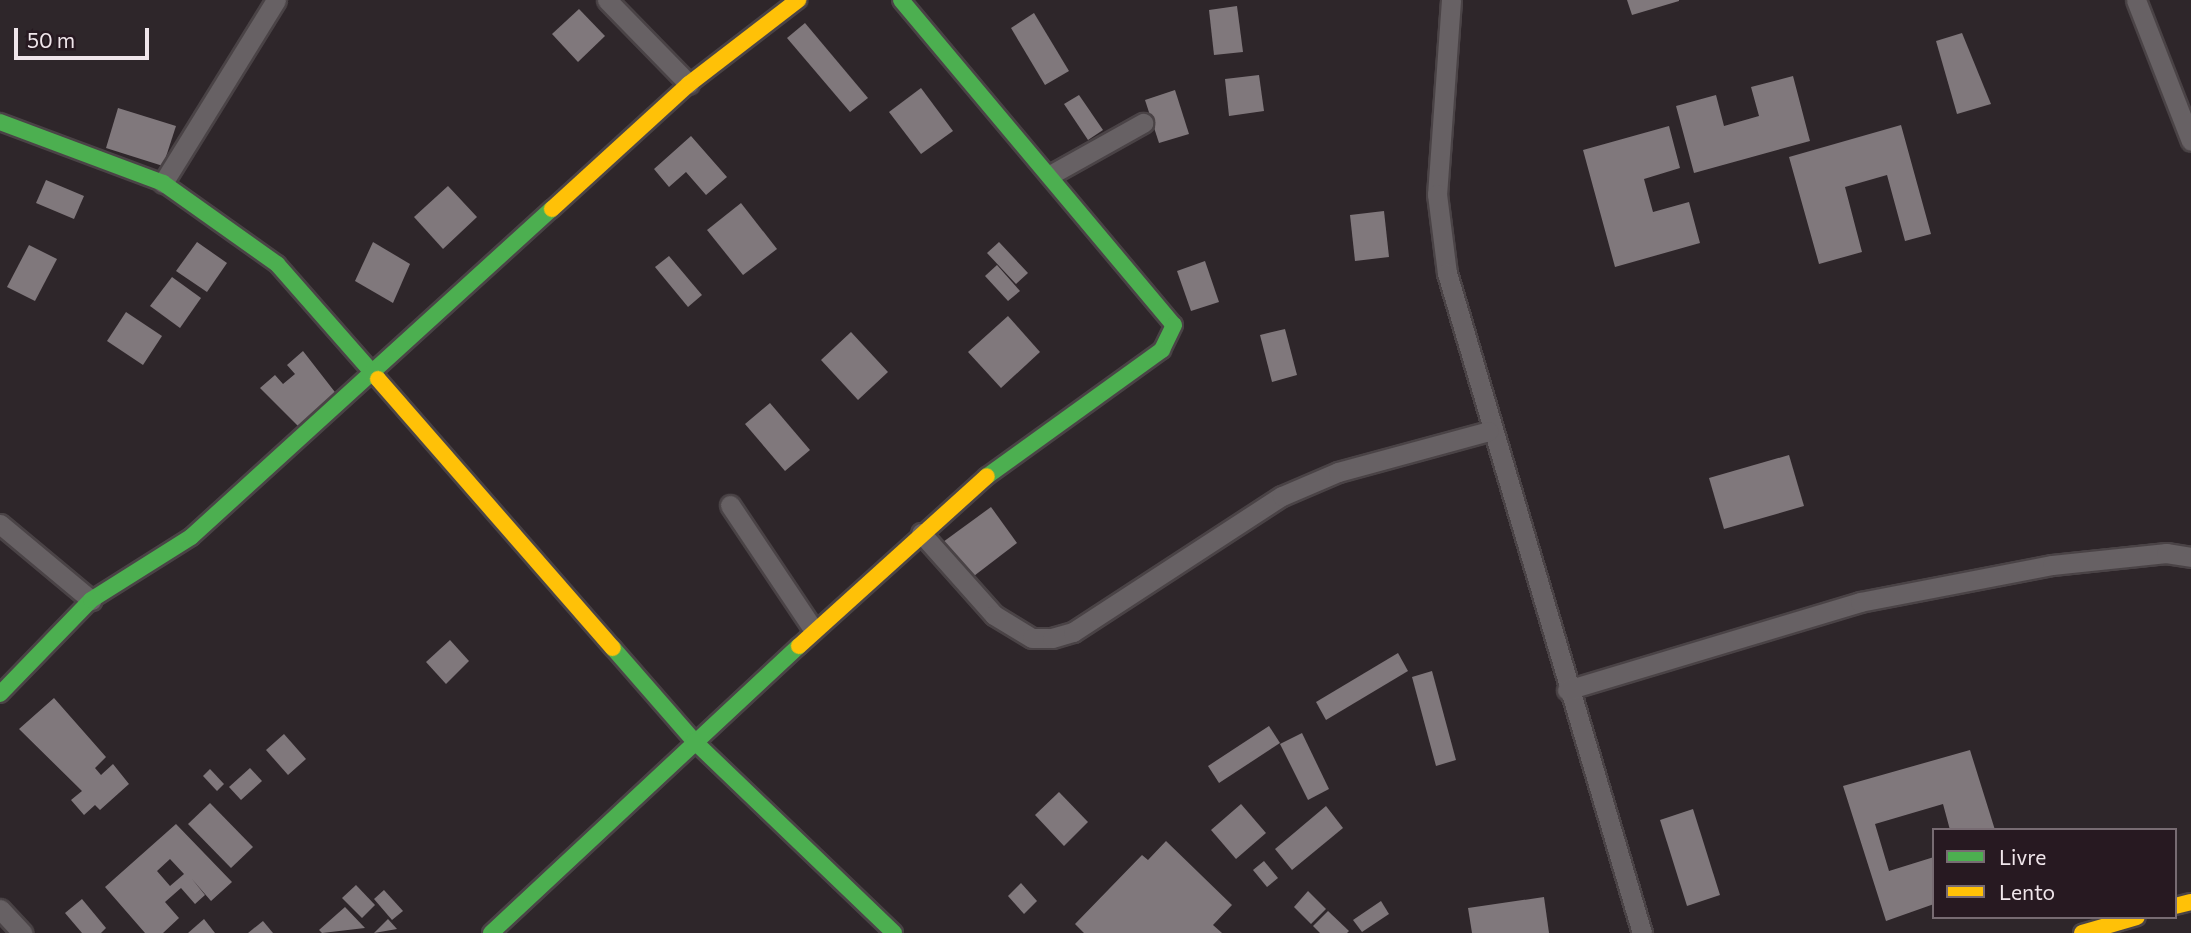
<!DOCTYPE html>
<style>
body{margin:0}
#map{position:relative;width:2191px;height:933px;overflow:hidden;background:#2e262a;font-family:Commissioner,sans-serif}
div>[style]{position:absolute}
.building>*{inset:0;background:#80787c}
.roads{filter:drop-shadow(2px 0 #4a4346) drop-shadow(-2px 0 #4a4346) drop-shadow(0 2px #4a4346) drop-shadow(0 -2px #4a4346)}
.street>*{height:19px;margin:-9.5px;padding:0 9.5px;transform-origin:9.5px;border-radius:9.5px;background:#676164}
.fast>*{height:16px;margin:-8px;padding:0 8px;transform-origin:8px;border-radius:8px;background:#4caf50}
.slow>*{height:16px;margin:-8px;padding:0 8px;transform-origin:8px;border-radius:8px;background:#ffc107}
span{translate:-50% -50%;white-space:nowrap;text-align:center;line-height:1.15;-webkit-text-stroke:7px #271921;paint-order:stroke}
.legend{position:absolute;left:1932px;top:828px;width:245px;height:91px;box-sizing:border-box;background:#271921;border:2px solid #776b72;margin:0;padding:9px 12px;list-style:none;font-size:21px;color:#f0e6eb}
.legend li{display:flex;align-items:center;gap:14px;height:35px}
.legend b{width:35px;border:2px solid #776b72}
.scale{position:absolute;left:14px;top:28px;width:135px;height:32px;box-sizing:border-box;border:4px solid #f0e6eb;border-top:0;padding-left:9px;font-size:21px;line-height:24px;white-space:nowrap;color:#f0e6eb;-webkit-text-stroke:5px #271921;paint-order:stroke}
</style>
<div id="map">
<div class="building">
<i style="clip-path:polygon(1627px 0,1679px 0,1679px 1px,1632px 15px)"></i>
<i style="clip-path:polygon(1237px 6px,1243px 52px,1214px 55px,1209px 10px)"></i>
<i style="clip-path:polygon(579px 9px,605px 36px,578px 62px,552px 34px)"></i>
<i style="clip-path:polygon(1034px 13px,1069px 71px,1045px 85px,1011px 28px)"></i>
<i style="clip-path:polygon(805px 23px,868px 98px,850px 112px,787px 38px)"></i>
<i style="clip-path:polygon(1962px 33px,1991px 104px,1957px 114px,1936px 41px)"></i>
<i style="clip-path:polygon(1259px 75px,1264px 111px,1229px 116px,1225px 79px)"></i>
<i style="clip-path:polygon(1793px 76px,1810px 141px,1694px 173px,1676px 106px,1716px 95px,1724px 126px,1759px 116px,1751px 87px)"></i>
<i style="clip-path:polygon(921px 88px,953px 131px,921px 154px,889px 112px)"></i>
<i style="clip-path:polygon(1175px 90px,1189px 134px,1159px 143px,1145px 100px)"></i>
<i style="clip-path:polygon(1079px 95px,1103px 130px,1088px 140px,1064px 104px)"></i>
<i style="clip-path:polygon(118px 108px,176px 126px,163px 166px,106px 148px)"></i>
<i style="clip-path:polygon(1901px 125px,1931px 234px,1905px 241px,1887px 175px,1845px 187px,1862px 252px,1819px 264px,1789px 157px)"></i>
<i style="clip-path:polygon(1669px 126px,1680px 168px,1644px 179px,1653px 212px,1689px 202px,1700px 243px,1615px 267px,1583px 150px)"></i>
<i style="clip-path:polygon(691px 136px,727px 177px,706px 195px,686px 172px,669px 187px,654px 169px)"></i>
<i style="clip-path:polygon(46px 180px,84px 196px,74px 219px,36px 203px)"></i>
<i style="clip-path:polygon(448px 186px,477px 217px,443px 249px,414px 217px)"></i>
<i style="clip-path:polygon(741px 203px,777px 249px,743px 275px,707px 230px)"></i>
<i style="clip-path:polygon(1384px 211px,1389px 257px,1355px 261px,1350px 215px)"></i>
<i style="clip-path:polygon(197px 242px,227px 263px,207px 292px,176px 271px)"></i>
<i style="clip-path:polygon(373px 242px,410px 264px,393px 303px,355px 281px)"></i>
<i style="clip-path:polygon(999px 242px,1028px 273px,1016px 284px,987px 253px)"></i>
<i style="clip-path:polygon(29px 245px,57px 259px,35px 301px,7px 287px)"></i>
<i style="clip-path:polygon(669px 256px,702px 295px,688px 307px,655px 267px)"></i>
<i style="clip-path:polygon(1205px 261px,1219px 302px,1191px 311px,1177px 271px)"></i>
<i style="clip-path:polygon(997px 265px,1020px 291px,1008px 301px,985px 276px)"></i>
<i style="clip-path:polygon(172px 277px,201px 298px,180px 328px,150px 306px)"></i>
<i style="clip-path:polygon(126px 312px,162px 336px,143px 365px,107px 341px)"></i>
<i style="clip-path:polygon(1008px 316px,1040px 352px,1001px 388px,968px 352px)"></i>
<i style="clip-path:polygon(1285px 329px,1297px 375px,1272px 382px,1260px 335px)"></i>
<i style="clip-path:polygon(851px 332px,888px 372px,858px 400px,821px 360px)"></i>
<i style="clip-path:polygon(303px 351px,338px 396px,300px 428px,260px 388px,275px 375px,283px 384px,295px 374px,287px 365px)"></i>
<i style="clip-path:polygon(770px 403px,810px 450px,785px 471px,745px 424px)"></i>
<i style="clip-path:polygon(1789px 455px,1804px 506px,1724px 529px,1709px 478px)"></i>
<i style="clip-path:polygon(991px 507px,1017px 543px,970px 579px,943px 542px)"></i>
<i style="clip-path:polygon(450px 640px,469px 661px,446px 684px,426px 662px)"></i>
<i style="clip-path:polygon(1398px 653px,1408px 671px,1326px 720px,1316px 702px)"></i>
<i style="clip-path:polygon(1432px 671px,1456px 760px,1436px 766px,1412px 677px)"></i>
<i style="clip-path:polygon(54px 698px,106px 757px,95px 768px,101px 775px,113px 764px,129px 784px,100px 810px,95px 805px,84px 815px,71px 800px,82px 791px,19px 729px)"></i>
<i style="clip-path:polygon(1269px 726px,1280px 743px,1219px 783px,1208px 766px)"></i>
<i style="clip-path:polygon(1302px 733px,1329px 789px,1308px 800px,1280px 744px)"></i>
<i style="clip-path:polygon(284px 734px,306px 759px,288px 775px,266px 750px)"></i>
<i style="clip-path:polygon(1970px 750px,1995px 830px,1950px 830px,1943px 804px,1875px 824px,1889px 871px,1934px 857px,1934px 904px,1886px 921px,1843px 786px)"></i>
<i style="clip-path:polygon(250px 768px,262px 781px,241px 800px,229px 787px)"></i>
<i style="clip-path:polygon(210px 769px,224px 784px,217px 791px,203px 776px)"></i>
<i style="clip-path:polygon(1059px 792px,1088px 822px,1064px 846px,1035px 815px)"></i>
<i style="clip-path:polygon(210px 803px,253px 847px,231px 868px,188px 824px)"></i>
<i style="clip-path:polygon(1241px 804px,1266px 833px,1236px 859px,1211px 830px)"></i>
<i style="clip-path:polygon(1326px 806px,1343px 828px,1292px 870px,1275px 849px)"></i>
<i style="clip-path:polygon(1693px 809px,1720px 895px,1687px 906px,1660px 820px)"></i>
<i style="clip-path:polygon(evenodd,176px 824px,232px 882px,211px 901px,192px 879px,205px 895px,195px 904px,181px 888px,165px 902px,179px 918px,163px 933px,145px 933px,105px 887px,176px 824px,170px 859px,184px 874px,170px 886px,157px 871px,170px 859px)"></i>
<i style="clip-path:polygon(1166px 841px,1232px 905px,1213px 925px,1222px 933px,1084px 933px,1075px 924px,1142px 855px,1148px 860px)"></i>
<i style="clip-path:polygon(1264px 861px,1278px 878px,1267px 887px,1253px 870px)"></i>
<i style="clip-path:polygon(1021px 883px,1037px 901px,1024px 914px,1008px 896px)"></i>
<i style="clip-path:polygon(356px 885px,375px 905px,362px 918px,342px 898px)"></i>
<i style="clip-path:polygon(384px 890px,403px 911px,392px 920px,374px 899px)"></i>
<i style="clip-path:polygon(1308px 891px,1326px 909px,1311px 924px,1294px 907px)"></i>
<i style="clip-path:polygon(1544px 897px,1549px 933px,1472px 933px,1468px 908px)"></i>
<i style="clip-path:polygon(82px 899px,106px 928px,101px 933px,82px 933px,65px 913px)"></i>
<i style="clip-path:polygon(1381px 901px,1389px 914px,1362px 932px,1353px 920px)"></i>
<i style="clip-path:polygon(345px 907px,365px 928px,322px 933px,319px 930px)"></i>
<i style="clip-path:polygon(1328px 911px,1349px 931px,1347px 933px,1320px 933px,1313px 926px)"></i>
<i style="clip-path:polygon(204px 919px,215px 933px,188px 933px)"></i>
<i style="clip-path:polygon(388px 919px,397px 929px,374px 933px)"></i>
<i style="clip-path:polygon(263px 921px,273px 933px,248px 933px)"></i>
</div>
<div class="roads">
<div class="street">
<i style="left:607px;top:0;width:117px;rotate:45.7deg"></i>
<i style="left:1451px;top:0;width:195px;rotate:94.1deg"></i>
<i style="left:1437px;top:194px;width:80px;rotate:82.8deg"></i>
<i style="left:1447px;top:273px;width:688px;rotate:73.54deg"></i>
<i style="left:2136px;top:0;width:151px;rotate:68.7deg"></i>
<i style="left:1050px;top:175px;width:107px;rotate:-29.2deg"></i>
<i style="left:163px;top:183px;width:215px;rotate:-58.3deg"></i>
<i style="left:730px;top:505px;width:149px;rotate:56.2deg"></i>
<i style="left:0;top:524px;width:119px;rotate:39.9deg"></i>
<i style="left:921px;top:533px;width:110px;rotate:48.3deg"></i>
<i style="left:994px;top:615px;width:44px;rotate:31.2deg"></i>
<i style="left:1032px;top:638px;width:20px"></i>
<i style="left:1052px;top:638px;width:22px;rotate:-16deg"></i>
<i style="left:1073px;top:632px;width:249px;rotate:-33.1deg"></i>
<i style="left:1282px;top:496px;width:61px;rotate:-23.2deg"></i>
<i style="left:1338px;top:472px;width:156px;rotate:-15.2deg"></i>
<i style="left:1567px;top:690px;width:306px;rotate:-16.7deg"></i>
<i style="left:1860px;top:602px;width:196px;rotate:-10.9deg"></i>
<i style="left:2052px;top:565px;width:115px;rotate:-6deg"></i>
<i style="left:2166px;top:553px;width:25px;rotate:9deg"></i>
<i style="left:0;top:909px;width:33px;rotate:47deg"></i>
</div>
<div class="fast">
<i style="left:901px;top:0;width:424px;rotate:50deg"></i>
<i style="left:1174px;top:325px;width:28px;rotate:116deg"></i>
<i style="left:1162px;top:350px;width:216px;rotate:144.2deg"></i>
<i style="left:0;top:122px;width:174px;rotate:20.5deg"></i>
<i style="left:163px;top:183px;width:140px;rotate:35.4deg"></i>
<i style="left:277px;top:264px;width:153px;rotate:48.7deg"></i>
<i style="left:613px;top:648px;width:123px;rotate:48.9deg"></i>
<i style="left:694px;top:741px;width:277px;rotate:43.8deg"></i>
<i style="left:0;top:694px;width:131px;rotate:-45.9deg"></i>
<i style="left:91px;top:600px;width:118px;rotate:-32.2deg"></i>
<i style="left:191px;top:537px;width:488px;rotate:-42.3deg"></i>
<i style="left:491px;top:933px;width:421px;rotate:-43deg"></i>
</div>
<div class="slow">
<i style="left:552px;top:209px;width:185px;rotate:-42.4deg"></i>
<i style="left:689px;top:84px;width:138px;rotate:-37.6deg"></i>
<i style="left:378px;top:379px;width:357px;rotate:48.9deg"></i>
<i style="left:799px;top:646px;width:253px;rotate:-42.1deg"></i>
<i style="left:2175px;top:906px;width:16px;rotate:-14deg"></i>
<i style="left:2082px;top:933px;width:57px;rotate:-16.2deg"></i>
</div>
</div>
<ul class="legend">
<li><b style="height:9px;background:#4caf50"></b>Livre</li>
<li><b style="height:9px;background:#ffc107"></b>Lento</li>
</ul>
<div class="scale">50 m</div>
</div>
